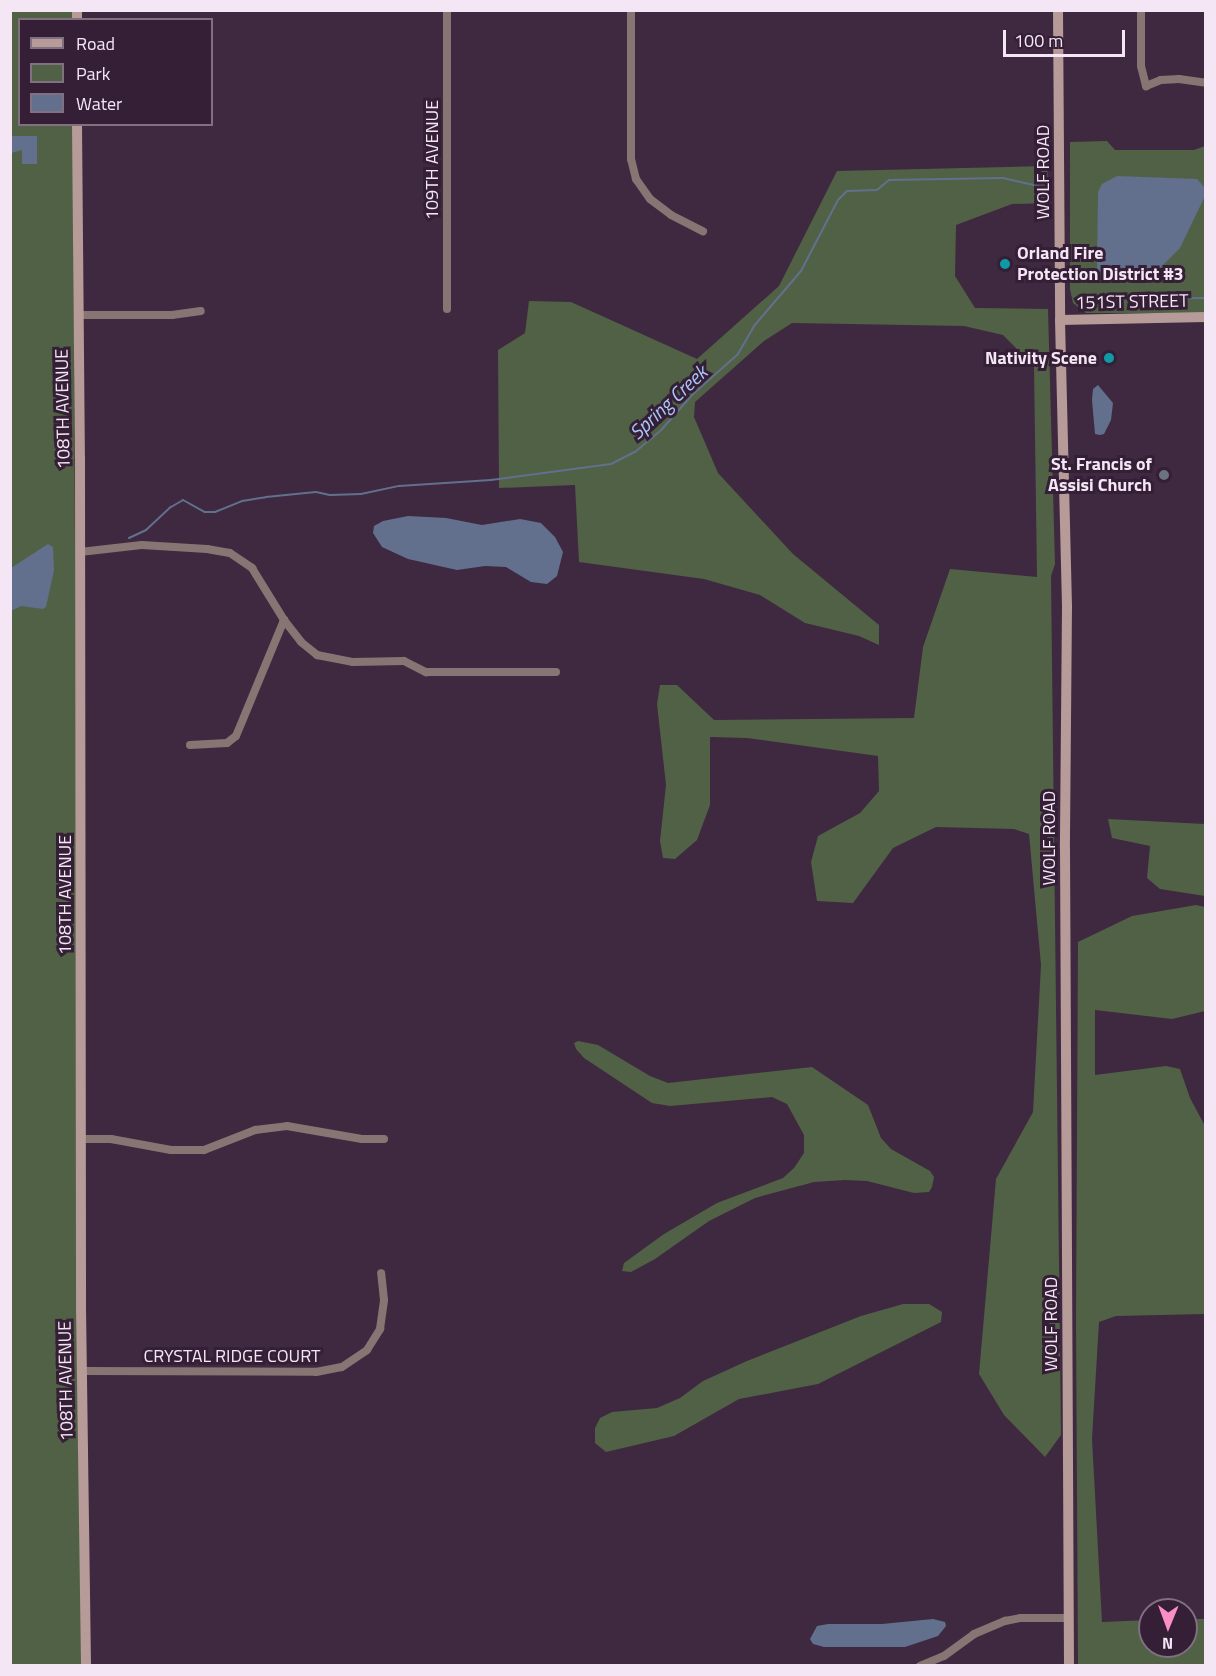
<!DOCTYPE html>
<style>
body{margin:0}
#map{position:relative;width:1216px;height:1676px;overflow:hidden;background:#3e2940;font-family:"Titillium Web",sans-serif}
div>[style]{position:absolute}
.green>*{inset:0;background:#516145}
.water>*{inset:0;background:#62708d}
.stream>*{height:2px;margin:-1px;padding:0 1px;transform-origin:1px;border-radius:1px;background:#62708d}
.street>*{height:8px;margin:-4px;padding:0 4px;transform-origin:4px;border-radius:4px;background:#877573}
.secondary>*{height:10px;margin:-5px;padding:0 5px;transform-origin:5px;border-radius:5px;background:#b69b98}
.dots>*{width:16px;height:16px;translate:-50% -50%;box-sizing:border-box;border:3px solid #341f36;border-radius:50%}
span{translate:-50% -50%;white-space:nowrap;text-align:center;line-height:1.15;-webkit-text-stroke:6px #341f36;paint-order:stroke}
.street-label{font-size:18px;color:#f4e6f5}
.poi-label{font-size:18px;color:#f4e6f5;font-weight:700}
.left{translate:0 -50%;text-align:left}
.right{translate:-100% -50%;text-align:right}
.water-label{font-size:20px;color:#acc6fa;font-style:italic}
.frame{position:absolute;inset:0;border:12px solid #f4e6f5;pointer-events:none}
.legend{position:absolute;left:18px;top:18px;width:195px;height:108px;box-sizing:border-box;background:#341f36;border:2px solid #816f82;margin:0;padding:8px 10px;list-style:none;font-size:18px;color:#f4e6f5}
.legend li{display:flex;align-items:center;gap:12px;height:30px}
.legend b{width:30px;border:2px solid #816f82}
.north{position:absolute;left:1138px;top:1598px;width:60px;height:60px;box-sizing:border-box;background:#341f36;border:2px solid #816f82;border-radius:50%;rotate:181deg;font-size:16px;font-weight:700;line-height:24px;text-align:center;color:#f4e6f5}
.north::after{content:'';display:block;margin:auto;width:21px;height:27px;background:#fa8fc8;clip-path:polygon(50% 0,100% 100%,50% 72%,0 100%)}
.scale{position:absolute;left:1003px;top:30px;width:122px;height:27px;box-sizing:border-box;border:3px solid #f4e6f5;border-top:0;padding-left:8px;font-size:18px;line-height:21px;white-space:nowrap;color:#f4e6f5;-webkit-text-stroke:4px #341f36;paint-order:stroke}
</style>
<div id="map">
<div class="green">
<i style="clip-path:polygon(73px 10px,73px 19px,20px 20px,20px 124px,73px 125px,77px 972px,86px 1665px,11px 1665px,10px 11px)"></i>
<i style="clip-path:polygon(1107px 141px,1115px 150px,1194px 150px,1205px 146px,1205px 313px,1086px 313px,1073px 303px,1070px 289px,1070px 142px)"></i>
<i style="clip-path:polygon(1047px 166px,1051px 203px,1012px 204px,956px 225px,955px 276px,975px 308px,1048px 309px,1055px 564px,1051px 576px,1061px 1435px,1045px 1457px,1004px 1415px,979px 1374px,996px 1179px,1033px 1112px,1041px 965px,1029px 834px,1014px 829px,936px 827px,893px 848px,853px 903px,817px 901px,811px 862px,818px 836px,860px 813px,879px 791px,878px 756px,747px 738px,710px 737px,710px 805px,697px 840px,675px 859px,663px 858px,660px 841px,666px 785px,657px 704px,660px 685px,677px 685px,714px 720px,914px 718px,923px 647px,950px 569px,1037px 577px,1034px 366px,1003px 335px,964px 326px,792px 323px,764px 341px,695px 402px,694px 417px,718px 473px,793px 554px,879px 625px,879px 645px,859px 636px,805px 623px,760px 595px,704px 579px,579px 562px,575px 485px,499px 488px,498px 350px,525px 333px,529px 301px,571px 302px,697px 359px,779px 286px,837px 171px)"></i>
<i style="clip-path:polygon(1108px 819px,1205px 824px,1205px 896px,1160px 889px,1147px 878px,1150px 846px,1112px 838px)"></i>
<i style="clip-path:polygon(1196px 905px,1205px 907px,1205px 1011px,1172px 1019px,1095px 1010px,1095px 1075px,1166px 1066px,1180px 1069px,1190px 1098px,1205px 1126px,1205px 1314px,1116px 1316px,1099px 1322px,1092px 1439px,1102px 1622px,1150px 1620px,1150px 1646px,1186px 1646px,1186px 1619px,1205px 1619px,1205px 1665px,1078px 1665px,1076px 1321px,1078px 942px,1132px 916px)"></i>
<i style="clip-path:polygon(578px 1041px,598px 1045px,650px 1076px,668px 1083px,812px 1067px,868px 1105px,881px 1138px,891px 1149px,930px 1171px,934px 1177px,932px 1187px,929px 1192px,914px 1193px,867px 1181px,845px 1180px,814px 1182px,755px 1198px,709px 1221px,655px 1259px,631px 1272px,622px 1271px,624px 1263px,664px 1234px,717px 1203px,783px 1178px,794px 1168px,804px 1153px,804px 1135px,787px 1104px,772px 1097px,670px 1106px,652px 1103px,584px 1058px,576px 1049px,574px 1043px)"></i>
<i style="clip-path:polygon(903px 1304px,929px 1304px,942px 1312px,941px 1322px,818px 1384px,739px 1399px,674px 1436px,606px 1452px,595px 1443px,595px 1428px,600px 1418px,612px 1412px,657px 1408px,680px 1398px,703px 1381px,747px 1361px,861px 1316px)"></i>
</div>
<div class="water">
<i style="clip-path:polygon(11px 136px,37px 136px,37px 164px,22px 164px,22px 150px,11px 153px)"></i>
<i style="clip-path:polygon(1117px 176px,1197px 179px,1205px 188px,1205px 196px,1180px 248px,1151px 277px,1143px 280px,1109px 277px,1097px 270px,1098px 192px,1102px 184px)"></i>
<i style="clip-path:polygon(1098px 385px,1113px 403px,1111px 420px,1104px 434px,1100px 435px,1095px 434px,1092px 400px,1093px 389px)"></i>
<i style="clip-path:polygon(408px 516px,446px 518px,482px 525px,520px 519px,541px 523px,555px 537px,563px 552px,557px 576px,547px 584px,531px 582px,506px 567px,485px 566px,457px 570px,408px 559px,382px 547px,373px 533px,374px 526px,383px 521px)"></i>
<i style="clip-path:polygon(48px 544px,53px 547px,54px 570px,46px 607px,43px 609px,21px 606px,11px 611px,11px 568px)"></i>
<i style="clip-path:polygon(933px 1619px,945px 1622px,946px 1626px,938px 1636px,905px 1647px,824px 1647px,813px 1644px,810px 1639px,817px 1626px,828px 1624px,882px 1624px)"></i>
</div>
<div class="stream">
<i style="left:1086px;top:299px;width:120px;rotate:-0.5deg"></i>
<i style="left:129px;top:538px;width:19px;rotate:-25deg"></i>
<i style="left:146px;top:530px;width:34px;rotate:-43deg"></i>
<i style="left:171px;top:507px;width:14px;rotate:-30deg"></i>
<i style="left:183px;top:500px;width:25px;rotate:29deg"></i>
<i style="left:205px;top:512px;width:10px"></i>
<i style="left:215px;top:512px;width:29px;rotate:-22deg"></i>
<i style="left:242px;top:501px;width:24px;rotate:-9deg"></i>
<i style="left:266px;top:497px;width:50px;rotate:-5.7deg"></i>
<i style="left:316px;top:492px;width:14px;rotate:12deg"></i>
<i style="left:330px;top:495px;width:31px;rotate:-2deg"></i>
<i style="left:361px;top:494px;width:39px;rotate:-12deg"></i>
<i style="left:399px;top:486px;width:92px;rotate:-3.7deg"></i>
<i style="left:491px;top:480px;width:121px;rotate:-7.6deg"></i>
<i style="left:611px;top:464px;width:27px;rotate:-27deg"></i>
<i style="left:635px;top:452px;width:35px;rotate:-40deg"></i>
<i style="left:662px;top:429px;width:47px;rotate:-48.5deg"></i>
<i style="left:693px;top:394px;width:60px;rotate:-41.6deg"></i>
<i style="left:738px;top:354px;width:32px;rotate:-60deg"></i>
<i style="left:754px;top:326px;width:72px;rotate:-49.5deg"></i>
<i style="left:801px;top:271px;width:80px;rotate:-62.5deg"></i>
<i style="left:838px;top:200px;width:13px;rotate:-45deg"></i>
<i style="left:847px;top:191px;width:30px;rotate:-2deg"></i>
<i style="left:877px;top:190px;width:16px;rotate:-40deg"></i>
<i style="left:889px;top:180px;width:114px;rotate:-1deg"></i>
<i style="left:1003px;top:178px;width:37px;rotate:13deg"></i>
</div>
<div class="street">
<i style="left:447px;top:10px;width:299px;rotate:90deg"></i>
<i style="left:631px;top:10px;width:149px;rotate:90deg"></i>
<i style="left:631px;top:159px;width:21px;rotate:76deg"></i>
<i style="left:636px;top:179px;width:24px;rotate:55deg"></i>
<i style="left:650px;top:199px;width:26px;rotate:37deg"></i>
<i style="left:671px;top:215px;width:36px;rotate:27deg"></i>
<i style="left:1141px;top:10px;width:56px;rotate:90deg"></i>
<i style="left:1141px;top:66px;width:21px;rotate:76deg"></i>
<i style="left:1146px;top:86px;width:16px;rotate:-22deg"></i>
<i style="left:1161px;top:80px;width:18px;rotate:-3deg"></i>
<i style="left:1179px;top:79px;width:27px;rotate:8deg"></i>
<i style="left:78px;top:315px;width:94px"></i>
<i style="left:172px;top:315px;width:29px;rotate:-8deg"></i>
<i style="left:80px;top:552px;width:62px;rotate:-6.4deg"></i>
<i style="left:142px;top:545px;width:65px;rotate:3.5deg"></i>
<i style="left:207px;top:549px;width:23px;rotate:10deg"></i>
<i style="left:230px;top:553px;width:27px;rotate:34deg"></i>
<i style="left:252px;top:568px;width:61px;rotate:58.4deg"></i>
<i style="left:284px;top:620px;width:28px;rotate:52deg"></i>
<i style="left:301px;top:642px;width:21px;rotate:39deg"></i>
<i style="left:317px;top:655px;width:37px;rotate:11deg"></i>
<i style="left:353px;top:662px;width:51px;rotate:-1.1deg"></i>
<i style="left:404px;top:661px;width:25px;rotate:27deg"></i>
<i style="left:426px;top:672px;width:130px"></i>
<i style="left:190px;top:745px;width:37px;rotate:-3deg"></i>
<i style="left:227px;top:743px;width:11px;rotate:-38deg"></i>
<i style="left:236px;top:736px;width:126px;rotate:-67.5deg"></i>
<i style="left:80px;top:1139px;width:31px"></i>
<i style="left:111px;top:1139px;width:61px;rotate:10.4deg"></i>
<i style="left:171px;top:1150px;width:33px"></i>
<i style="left:204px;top:1150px;width:55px;rotate:-21.4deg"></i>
<i style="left:255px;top:1130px;width:32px;rotate:-7deg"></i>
<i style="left:287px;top:1126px;width:76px;rotate:9.8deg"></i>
<i style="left:362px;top:1139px;width:22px"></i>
<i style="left:82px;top:1371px;width:234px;rotate:0.2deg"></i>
<i style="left:316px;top:1372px;width:26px;rotate:-11deg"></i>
<i style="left:342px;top:1367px;width:30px;rotate:-34deg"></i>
<i style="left:367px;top:1350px;width:25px;rotate:-58deg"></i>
<i style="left:380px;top:1329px;width:29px;rotate:-82deg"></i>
<i style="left:384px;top:1300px;width:27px;rotate:-96deg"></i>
<i style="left:920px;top:1666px;width:26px;rotate:-23deg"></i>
<i style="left:944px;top:1656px;width:37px;rotate:-36deg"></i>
<i style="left:974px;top:1634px;width:34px;rotate:-23deg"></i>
<i style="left:1005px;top:1621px;width:16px;rotate:-11deg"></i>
<i style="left:1021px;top:1618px;width:48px"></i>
</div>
<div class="secondary">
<i style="left:77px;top:10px;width:10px;rotate:90deg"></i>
<i style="left:1058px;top:10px;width:310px;rotate:89.6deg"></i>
<i style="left:1060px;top:320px;width:286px;rotate:88.6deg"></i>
<i style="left:1067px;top:606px;width:242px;rotate:90.5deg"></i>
<i style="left:1065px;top:848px;width:818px;rotate:89.72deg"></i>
<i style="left:77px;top:124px;width:334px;rotate:89.5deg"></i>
<i style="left:80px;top:458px;width:849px;rotate:89.93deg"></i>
<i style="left:81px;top:1307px;width:359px;rotate:89.2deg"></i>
<i style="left:1060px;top:320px;width:146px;rotate:-1.2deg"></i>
</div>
<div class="dots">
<i style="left:1005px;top:264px;background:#0f9aa8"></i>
<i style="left:1109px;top:358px;background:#0f9aa8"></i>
<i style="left:1164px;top:475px;background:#6b7280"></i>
</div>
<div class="street-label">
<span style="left:432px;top:160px;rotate:-90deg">109TH AVENUE</span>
<span style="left:1043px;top:172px;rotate:-90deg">WOLF ROAD</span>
<span style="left:1132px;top:302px;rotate:-1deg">151ST STREET</span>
<span style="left:63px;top:409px;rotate:-91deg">108TH AVENUE</span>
<span style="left:1049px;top:838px;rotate:-90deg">WOLF ROAD</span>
<span style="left:65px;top:895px;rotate:-90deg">108TH AVENUE</span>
<span style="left:1051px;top:1324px;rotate:-90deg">WOLF ROAD</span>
<span style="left:232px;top:1356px">CRYSTAL RIDGE COURT</span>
<span style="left:66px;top:1381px;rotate:-91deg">108TH AVENUE</span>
</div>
<div class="poi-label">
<span class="left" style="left:1017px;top:264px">Orland Fire<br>Protection District #3</span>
<span class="right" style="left:1097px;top:358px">Nativity Scene</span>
<span class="right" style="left:1152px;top:475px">St. Francis of<br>Assisi Church</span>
</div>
<div class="water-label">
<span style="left:668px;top:402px;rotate:-43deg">Spring Creek</span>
</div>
<div class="frame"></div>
<ul class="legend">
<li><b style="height:8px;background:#b69b98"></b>Road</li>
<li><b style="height:16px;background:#516145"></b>Park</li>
<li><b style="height:16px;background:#62708d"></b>Water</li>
</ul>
<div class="north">N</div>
<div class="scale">100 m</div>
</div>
